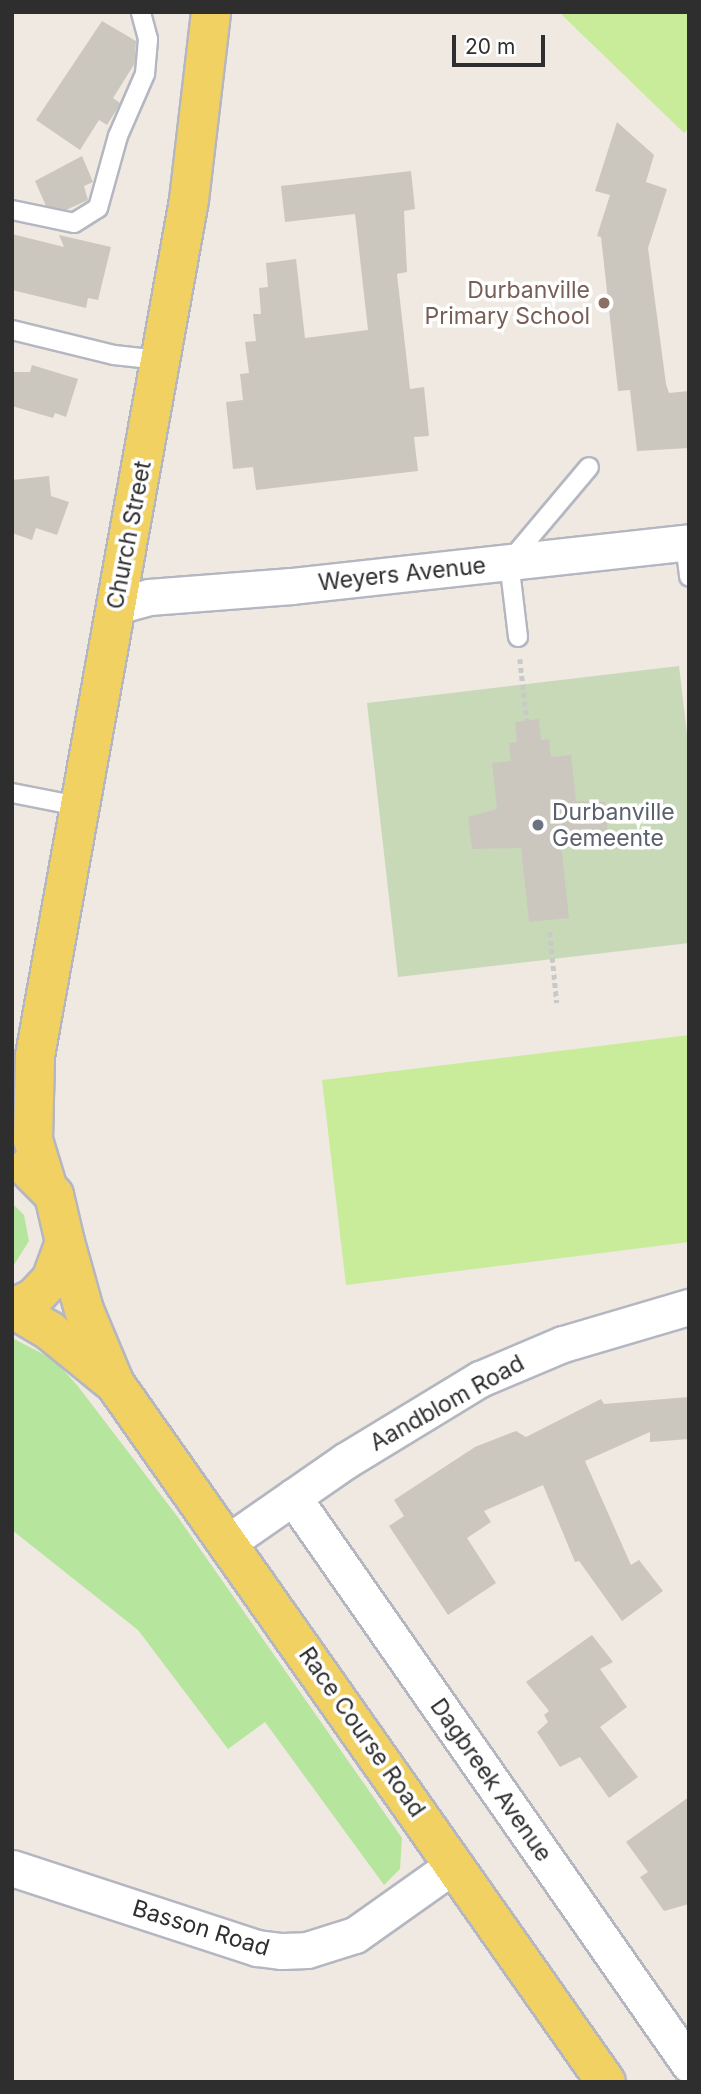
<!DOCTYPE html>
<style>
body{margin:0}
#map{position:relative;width:701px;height:2094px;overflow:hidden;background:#efe9e1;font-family:Inter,sans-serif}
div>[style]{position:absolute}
.green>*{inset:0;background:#b6e59e}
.cemetery>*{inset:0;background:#c8d9b8}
.pitch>*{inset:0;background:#c9ec9a}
.building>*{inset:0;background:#cbc7bf}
.path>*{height:4.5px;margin-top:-2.25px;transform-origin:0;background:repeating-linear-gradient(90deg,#c9c9c9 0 5px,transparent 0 8.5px)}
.roads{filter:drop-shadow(2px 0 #b4b7c1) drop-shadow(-2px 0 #b4b7c1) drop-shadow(0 2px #b4b7c1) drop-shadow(0 -2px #b4b7c1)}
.lane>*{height:18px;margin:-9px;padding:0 9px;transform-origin:9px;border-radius:9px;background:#fff}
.street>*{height:35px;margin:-17.5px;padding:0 17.5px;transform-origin:17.5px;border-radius:17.5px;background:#fff}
.primary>*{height:38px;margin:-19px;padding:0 19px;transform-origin:19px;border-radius:19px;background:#f2d163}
.dots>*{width:19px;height:19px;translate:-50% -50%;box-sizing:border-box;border:4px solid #fff;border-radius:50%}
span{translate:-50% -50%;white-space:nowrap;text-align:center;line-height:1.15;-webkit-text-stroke:7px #fff;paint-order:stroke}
.education-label{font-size:23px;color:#785e54}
.right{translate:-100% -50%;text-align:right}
.street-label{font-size:23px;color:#2e2e2e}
.worship-label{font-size:23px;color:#5b616d}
.left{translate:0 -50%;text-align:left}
.frame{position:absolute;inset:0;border:14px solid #2e2e2e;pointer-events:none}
.scale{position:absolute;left:452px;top:35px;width:93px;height:32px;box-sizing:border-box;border:4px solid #2e2e2e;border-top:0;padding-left:9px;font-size:21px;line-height:24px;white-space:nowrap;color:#2e2e2e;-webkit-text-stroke:5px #fff;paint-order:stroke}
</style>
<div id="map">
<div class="green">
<i style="clip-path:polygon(12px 1203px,24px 1215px,29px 1241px,12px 1268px)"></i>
<i style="clip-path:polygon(12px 1338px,53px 1359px,77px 1385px,177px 1516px,402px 1838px,400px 1869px,384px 1885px,265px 1722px,228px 1749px,138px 1630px,12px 1530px)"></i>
</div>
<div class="cemetery">
<i style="clip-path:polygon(679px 666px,689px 751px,689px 943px,398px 977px,367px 703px)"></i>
</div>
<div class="pitch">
<i style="clip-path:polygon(565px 12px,689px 12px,689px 128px,684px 133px,562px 15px)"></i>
<i style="clip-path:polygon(689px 1035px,689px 1242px,346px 1285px,322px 1080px)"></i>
</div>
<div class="building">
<i style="clip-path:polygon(102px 21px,136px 41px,135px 63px,113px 98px,120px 103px,117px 109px,107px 125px,99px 120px,80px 150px,36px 120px)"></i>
<i style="clip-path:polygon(617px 122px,654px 155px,646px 182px,667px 189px,648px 248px,666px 384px,669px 393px,689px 391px,689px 448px,637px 451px,630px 390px,618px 391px,601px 237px,597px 236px,610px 195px,595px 191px)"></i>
<i style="clip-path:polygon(82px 156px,93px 182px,84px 186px,88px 200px,66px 210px,46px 206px,35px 181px)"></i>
<i style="clip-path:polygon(411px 171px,415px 209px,404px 211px,407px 272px,397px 274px,410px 389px,424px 387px,429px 436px,414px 437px,418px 471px,256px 490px,253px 467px,233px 469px,226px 402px,243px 400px,240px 374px,249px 373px,245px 342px,256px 341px,253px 314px,261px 314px,259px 288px,268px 287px,266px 263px,296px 259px,305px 338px,368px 330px,355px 214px,285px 222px,281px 186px)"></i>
<i style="clip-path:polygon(12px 234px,64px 247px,59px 235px,111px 247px,98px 300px,88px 298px,86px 308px,12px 290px)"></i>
<i style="clip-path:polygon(32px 365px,78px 379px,66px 417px,55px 413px,53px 418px,12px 406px,12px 372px,30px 372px)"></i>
<i style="clip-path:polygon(49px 476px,51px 496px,69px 502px,57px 535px,36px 528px,32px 540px,12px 533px,12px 480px)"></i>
<i style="clip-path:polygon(539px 719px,541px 740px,549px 739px,551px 757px,571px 755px,576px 801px,605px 802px,608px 833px,561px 843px,569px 918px,529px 922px,521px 848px,472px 849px,468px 817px,497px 809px,492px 763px,511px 761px,509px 743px,517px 742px,515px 722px)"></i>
<i style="clip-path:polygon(689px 1397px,689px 1439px,650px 1442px,650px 1432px,585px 1461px,631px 1565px,639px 1560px,663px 1591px,622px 1621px,579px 1561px,575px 1562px,543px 1485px,484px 1511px,491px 1522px,467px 1538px,496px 1583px,448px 1615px,389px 1526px,404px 1516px,394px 1500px,475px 1447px,516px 1431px,526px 1437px,601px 1399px,604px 1404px)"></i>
<i style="clip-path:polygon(592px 1635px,613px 1662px,600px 1669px,627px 1707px,600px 1727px,638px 1777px,609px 1798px,580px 1757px,560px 1767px,537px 1732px,548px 1722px,544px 1715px,549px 1711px,526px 1682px)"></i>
<i style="clip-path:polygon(689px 1797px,689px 1904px,664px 1911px,640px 1877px,648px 1872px,626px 1842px)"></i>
</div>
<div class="path">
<i style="left:520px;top:659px;width:62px;rotate:83.6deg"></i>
<i style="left:550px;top:932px;width:71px;rotate:84.4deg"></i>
</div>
<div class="roads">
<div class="lane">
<i style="left:12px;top:210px;width:63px;rotate:11.8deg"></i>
<i style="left:74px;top:223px;width:28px;rotate:-32deg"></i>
<i style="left:98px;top:208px;width:75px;rotate:-74.5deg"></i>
<i style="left:118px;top:136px;width:68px;rotate:-66.5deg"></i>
<i style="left:145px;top:74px;width:35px;rotate:-85deg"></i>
<i style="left:148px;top:39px;width:28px;rotate:-105deg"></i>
<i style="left:12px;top:330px;width:105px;rotate:13.8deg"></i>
<i style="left:114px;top:355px;width:46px;rotate:6.2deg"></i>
<i style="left:685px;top:543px;width:34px;rotate:83deg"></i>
<i style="left:518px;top:637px;width:76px;rotate:-96.8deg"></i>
<i style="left:509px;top:562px;width:124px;rotate:-49.9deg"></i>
<i style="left:12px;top:793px;width:67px;rotate:11.1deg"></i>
</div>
<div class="street">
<i style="left:116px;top:606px;width:34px;rotate:-15deg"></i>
<i style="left:149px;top:597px;width:143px;rotate:-4.4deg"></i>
<i style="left:292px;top:586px;width:399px;rotate:-6.3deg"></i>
<i style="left:293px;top:1497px;width:692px;rotate:55.07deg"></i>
<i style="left:227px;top:1543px;width:144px;rotate:-34.8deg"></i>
<i style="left:345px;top:1461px;width:158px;rotate:-31.3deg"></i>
<i style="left:480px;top:1379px;width:90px;rotate:-22.9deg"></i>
<i style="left:563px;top:1344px;width:131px;rotate:-16.4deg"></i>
<i style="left:12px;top:1868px;width:258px;rotate:18.1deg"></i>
<i style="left:257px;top:1948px;width:25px;rotate:7deg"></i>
<i style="left:282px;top:1951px;width:25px;rotate:-2deg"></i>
<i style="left:307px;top:1950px;width:50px;rotate:-17.4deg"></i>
<i style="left:355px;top:1935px;width:121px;rotate:-35.3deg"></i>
</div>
<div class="primary">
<i style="left:47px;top:1186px;width:48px;rotate:-106.9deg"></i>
<i style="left:33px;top:1140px;width:84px;rotate:-88.6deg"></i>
<i style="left:35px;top:1056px;width:870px;rotate:-79.8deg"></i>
<i style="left:189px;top:200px;width:189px;rotate:-83.3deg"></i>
<i style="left:65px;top:1242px;width:71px;rotate:74.4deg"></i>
<i style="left:84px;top:1310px;width:80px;rotate:67.3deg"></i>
<i style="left:115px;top:1384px;width:853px;rotate:54.88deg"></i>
<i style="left:12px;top:1309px;width:25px;rotate:-27deg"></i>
<i style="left:34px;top:1298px;width:25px;rotate:-47deg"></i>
<i style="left:51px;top:1280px;width:40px;rotate:-69.8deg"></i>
<i style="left:65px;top:1242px;width:48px;rotate:-103.2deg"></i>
<i style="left:54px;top:1195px;width:38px;rotate:-135deg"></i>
<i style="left:13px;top:1309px;width:43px;rotate:30.7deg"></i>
<i style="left:50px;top:1331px;width:77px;rotate:39.2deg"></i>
</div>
</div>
<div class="dots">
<i style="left:604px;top:303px;background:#8d6e63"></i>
<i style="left:538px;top:825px;background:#6b7280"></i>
</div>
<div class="education-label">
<span class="right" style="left:590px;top:303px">Durbanville<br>Primary School</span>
</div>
<div class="street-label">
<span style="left:129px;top:535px;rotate:-79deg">Church Street</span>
<span style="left:402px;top:574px;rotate:-6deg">Weyers Avenue</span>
<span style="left:447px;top:1403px;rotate:-29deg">Aandblom Road</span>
<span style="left:362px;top:1732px;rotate:55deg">Race Course Road</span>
<span style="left:491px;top:1780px;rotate:55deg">Dagbreek Avenue</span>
<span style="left:201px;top:1928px;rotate:17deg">Basson Road</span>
</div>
<div class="worship-label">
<span class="left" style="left:552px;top:825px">Durbanville<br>Gemeente</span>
</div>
<div class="frame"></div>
<div class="scale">20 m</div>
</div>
